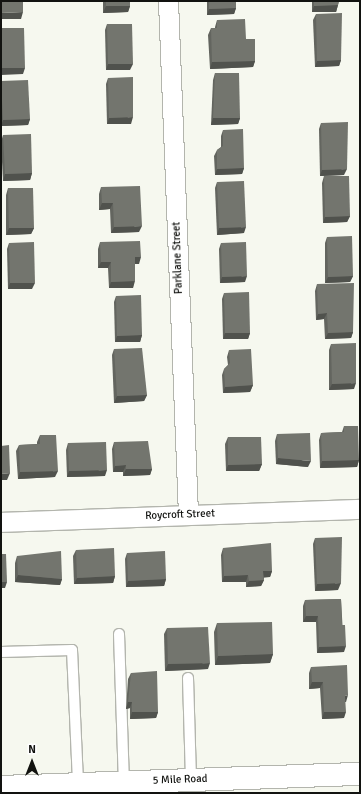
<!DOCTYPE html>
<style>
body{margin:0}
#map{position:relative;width:361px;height:794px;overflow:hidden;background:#f6f8ef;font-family:Signika,sans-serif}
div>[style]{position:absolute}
.roads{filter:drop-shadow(1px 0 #b3b5ad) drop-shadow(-1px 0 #b3b5ad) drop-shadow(0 1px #b3b5ad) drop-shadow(0 -1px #b3b5ad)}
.service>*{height:10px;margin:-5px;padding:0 5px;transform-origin:5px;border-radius:5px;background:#fff}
.minor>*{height:19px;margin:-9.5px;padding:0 9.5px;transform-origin:9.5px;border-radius:9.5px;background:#fff}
.secondary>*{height:22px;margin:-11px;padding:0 11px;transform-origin:11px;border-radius:11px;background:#fff}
.wall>*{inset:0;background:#63655f}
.shaded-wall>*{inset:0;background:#50524d}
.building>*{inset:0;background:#73756e}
span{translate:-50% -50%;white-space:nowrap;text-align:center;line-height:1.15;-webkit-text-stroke:3px #fff;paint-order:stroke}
.street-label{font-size:11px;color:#121310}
.frame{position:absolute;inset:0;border:2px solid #121310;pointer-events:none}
.north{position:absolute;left:12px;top:742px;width:40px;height:40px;-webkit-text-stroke:3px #fff;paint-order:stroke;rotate:0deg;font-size:11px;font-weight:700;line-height:16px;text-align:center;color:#121310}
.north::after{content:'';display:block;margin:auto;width:14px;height:18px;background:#121310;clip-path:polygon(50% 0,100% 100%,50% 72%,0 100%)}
</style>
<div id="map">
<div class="roads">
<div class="service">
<i style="left:119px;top:634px;width:151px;rotate:88.1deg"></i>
<i style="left:1px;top:652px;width:71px;rotate:-1.6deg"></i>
<i style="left:72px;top:650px;width:134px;rotate:87.4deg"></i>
<i style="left:188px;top:678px;width:102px;rotate:88.3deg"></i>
</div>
<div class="minor">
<i style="left:168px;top:1px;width:514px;rotate:87.77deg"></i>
<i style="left:1px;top:522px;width:359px;rotate:-2.1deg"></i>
</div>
<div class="secondary">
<i style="left:1px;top:787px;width:359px;rotate:-2.1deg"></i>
</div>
</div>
<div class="wall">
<i style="clip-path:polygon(103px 1px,130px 1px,130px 6px,128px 12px,103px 13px)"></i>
<i style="clip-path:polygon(207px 1px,236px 1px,236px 8px,234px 14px,207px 15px)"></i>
<i style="clip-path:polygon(312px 1px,339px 1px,338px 5px,336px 12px,312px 12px)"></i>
<i style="clip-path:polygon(316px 14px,341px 60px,339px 66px,315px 67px,313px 20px)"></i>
<i style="clip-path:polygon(217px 20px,246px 39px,255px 61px,253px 67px,210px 69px,208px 35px,211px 28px,215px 28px,215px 27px)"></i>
<i style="clip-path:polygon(107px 24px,130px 70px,106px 70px,105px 30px)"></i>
<i style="clip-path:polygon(215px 73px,240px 118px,238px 124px,211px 125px,213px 80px)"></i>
<i style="clip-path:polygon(108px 78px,131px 124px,107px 124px,106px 84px)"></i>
<i style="clip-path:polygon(1px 82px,30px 119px,28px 125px,1px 126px)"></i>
<i style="clip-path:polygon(321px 123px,344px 175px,320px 176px,319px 129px)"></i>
<i style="clip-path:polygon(223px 130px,244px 168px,242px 174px,215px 175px,214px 156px,217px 150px,221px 147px,221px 136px)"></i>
<i style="clip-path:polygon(3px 135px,32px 173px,30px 180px,3px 181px,1px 142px)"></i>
<i style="clip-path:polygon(324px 176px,350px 216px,347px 222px,323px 223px,322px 183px)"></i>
<i style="clip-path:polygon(217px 182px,244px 233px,217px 235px,215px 188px)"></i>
<i style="clip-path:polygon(101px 187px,139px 232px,111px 233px,110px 209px,99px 210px,99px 194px)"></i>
<i style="clip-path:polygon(8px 188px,34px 228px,31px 234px,6px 235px,6px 195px)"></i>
<i style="clip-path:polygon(327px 237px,353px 276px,350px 282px,325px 283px,325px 243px)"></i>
<i style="clip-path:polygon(100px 242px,139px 264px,135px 264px,133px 288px,109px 288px,108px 268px,98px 268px,98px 249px)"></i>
<i style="clip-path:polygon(9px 243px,32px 289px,8px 289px,7px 249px)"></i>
<i style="clip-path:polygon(221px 243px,245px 282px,220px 283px,219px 249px)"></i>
<i style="clip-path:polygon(317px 284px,353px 332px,351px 338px,325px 339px,324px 319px,316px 320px,315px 291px)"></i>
<i style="clip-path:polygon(224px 293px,250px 333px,248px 339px,223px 339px,222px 299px)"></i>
<i style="clip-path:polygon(116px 296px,142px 335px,140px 342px,115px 342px,114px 302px)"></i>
<i style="clip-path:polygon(331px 344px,354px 389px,329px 390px,329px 350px)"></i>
<i style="clip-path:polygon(114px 349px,147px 395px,144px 401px,114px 403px,112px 355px)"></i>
<i style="clip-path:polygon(229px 350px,253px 385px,250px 392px,223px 393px,222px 375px,224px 369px,228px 365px,227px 357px)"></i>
<i style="clip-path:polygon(344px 426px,359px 460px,357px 467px,320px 468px,319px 440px,321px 433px,342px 432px)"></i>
<i style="clip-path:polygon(277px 434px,308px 467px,276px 464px,275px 441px)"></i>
<i style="clip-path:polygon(40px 435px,55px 477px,18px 479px,16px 451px,19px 445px,37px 444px,37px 442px)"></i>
<i style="clip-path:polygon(228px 437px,262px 464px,259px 471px,226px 471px,225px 444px)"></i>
<i style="clip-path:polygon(114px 442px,152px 469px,150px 475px,123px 476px,123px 472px,113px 472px,112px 449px)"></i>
<i style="clip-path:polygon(68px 443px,105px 476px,67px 477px,66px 450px)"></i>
<i style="clip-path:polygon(315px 538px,338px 590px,315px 591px,313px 544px)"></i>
<i style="clip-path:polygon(223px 548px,272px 571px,270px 577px,264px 577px,264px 580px,261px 586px,246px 587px,246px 582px,222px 582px,221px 555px)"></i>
<i style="clip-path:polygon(76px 550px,115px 576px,113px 583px,74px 584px,73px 556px)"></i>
<i style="clip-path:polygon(127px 553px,166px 579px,164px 586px,126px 587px,125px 559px)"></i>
<i style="clip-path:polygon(17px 556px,62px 579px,60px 585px,15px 582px,15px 563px)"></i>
<i style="clip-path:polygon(341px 599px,344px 652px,317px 653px,316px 622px,303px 622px,303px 606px,305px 600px)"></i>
<i style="clip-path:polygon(217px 623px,273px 654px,270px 663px,215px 665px,214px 632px)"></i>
<i style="clip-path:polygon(167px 628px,208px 669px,165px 671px,164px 634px)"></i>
<i style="clip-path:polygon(311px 667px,346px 702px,345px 702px,344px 718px,322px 719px,320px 688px,309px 689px,309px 673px)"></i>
<i style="clip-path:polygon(131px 673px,158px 712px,156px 718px,130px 719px,130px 708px,126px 709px,128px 679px)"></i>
</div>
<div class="shaded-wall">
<i style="clip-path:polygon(338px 5px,336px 12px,312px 12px,314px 6px)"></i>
<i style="clip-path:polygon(106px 6px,130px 6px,128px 12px,103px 13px)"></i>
<i style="clip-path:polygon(236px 8px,234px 14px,207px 15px,209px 9px)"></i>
<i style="clip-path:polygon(23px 12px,21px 19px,1px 19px,1px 13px)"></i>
<i style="clip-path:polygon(341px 60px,339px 66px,315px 67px,317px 61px)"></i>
<i style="clip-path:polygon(255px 61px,253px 67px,210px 69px,212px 62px)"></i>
<i style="clip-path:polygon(108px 64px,133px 64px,130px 70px,106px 70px)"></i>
<i style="clip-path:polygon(1px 68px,25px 68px,23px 74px,1px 75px)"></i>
<i style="clip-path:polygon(133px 117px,131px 124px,107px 124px,109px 118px)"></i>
<i style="clip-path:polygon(213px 118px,240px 118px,238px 124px,211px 125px)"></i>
<i style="clip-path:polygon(30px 119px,28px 125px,1px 126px,3px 120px)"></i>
<i style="clip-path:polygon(244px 168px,242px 174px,215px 175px,217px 169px)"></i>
<i style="clip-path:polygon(347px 169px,344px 175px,320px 176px,322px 170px)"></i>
<i style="clip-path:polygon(32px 173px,30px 180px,3px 181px,5px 174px)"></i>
<i style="clip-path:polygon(102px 203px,113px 203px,110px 209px,99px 210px)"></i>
<i style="clip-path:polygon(350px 216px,347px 222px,323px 223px,325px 217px)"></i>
<i style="clip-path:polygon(142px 226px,139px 232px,111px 233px,114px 227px)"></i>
<i style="clip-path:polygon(246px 227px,244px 233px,217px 235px,219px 228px)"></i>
<i style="clip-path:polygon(9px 228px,34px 228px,31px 234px,6px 235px)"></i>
<i style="clip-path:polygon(135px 257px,141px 257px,139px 264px,133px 264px)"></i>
<i style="clip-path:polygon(101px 262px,111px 262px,108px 268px,98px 268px)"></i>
<i style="clip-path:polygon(247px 276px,245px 282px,220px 283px,222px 277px)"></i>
<i style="clip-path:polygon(353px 276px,350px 282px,325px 283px,328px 277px)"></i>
<i style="clip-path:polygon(135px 281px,133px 288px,109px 288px,111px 282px)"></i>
<i style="clip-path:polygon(10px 283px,35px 283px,32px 289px,8px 289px)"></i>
<i style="clip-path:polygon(327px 313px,324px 319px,316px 320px,318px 314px)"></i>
<i style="clip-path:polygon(353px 332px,351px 338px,325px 339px,328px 333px)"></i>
<i style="clip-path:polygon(225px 333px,250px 333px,248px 339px,223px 339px)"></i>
<i style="clip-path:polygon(142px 335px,140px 342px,115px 342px,117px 336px)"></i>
<i style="clip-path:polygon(356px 383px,354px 389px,329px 390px,332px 384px)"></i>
<i style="clip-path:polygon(253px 385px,250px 392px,223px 393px,225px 387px)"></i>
<i style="clip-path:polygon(147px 395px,144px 401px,114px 403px,117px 396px)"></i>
<i style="clip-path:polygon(278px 458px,311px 461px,308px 467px,276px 464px)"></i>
<i style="clip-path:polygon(359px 460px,357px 467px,320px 468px,322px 461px)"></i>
<i style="clip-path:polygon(262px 464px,259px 471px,226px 471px,228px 465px)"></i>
<i style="clip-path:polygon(126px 465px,123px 472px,113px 472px,115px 466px)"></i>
<i style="clip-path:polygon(126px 469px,152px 469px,150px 475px,123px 476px)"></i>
<i style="clip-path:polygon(107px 470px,105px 476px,67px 477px,69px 471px)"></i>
<i style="clip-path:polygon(58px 471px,55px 477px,18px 479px,20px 472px)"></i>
<i style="clip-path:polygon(10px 473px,7px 480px,1px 480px,1px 474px)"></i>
<i style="clip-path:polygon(263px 571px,272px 571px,270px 577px,261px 578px)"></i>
<i style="clip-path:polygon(18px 575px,62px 579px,60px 585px,15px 582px)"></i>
<i style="clip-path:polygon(248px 575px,246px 582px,222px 582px,224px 576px)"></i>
<i style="clip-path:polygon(115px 576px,113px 583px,74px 584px,77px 578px)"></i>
<i style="clip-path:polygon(166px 579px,164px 586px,126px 587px,128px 581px)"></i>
<i style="clip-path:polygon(264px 580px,261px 586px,246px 587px,249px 581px)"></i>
<i style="clip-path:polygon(1px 582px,7px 582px,5px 588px,1px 588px)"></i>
<i style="clip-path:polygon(341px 583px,338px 590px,315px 591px,317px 584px)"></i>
<i style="clip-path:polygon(306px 616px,318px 616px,316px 622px,303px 622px)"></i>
<i style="clip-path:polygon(346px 646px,344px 652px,317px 653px,319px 647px)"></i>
<i style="clip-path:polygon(273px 654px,270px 663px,215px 665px,218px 656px)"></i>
<i style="clip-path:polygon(210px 663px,208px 669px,165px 671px,168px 664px)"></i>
<i style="clip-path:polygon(312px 682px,323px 682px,320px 688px,309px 689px)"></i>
<i style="clip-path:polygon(348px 695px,346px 702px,343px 702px,345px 696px)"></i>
<i style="clip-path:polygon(128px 702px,132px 702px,130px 708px,126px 709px)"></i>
<i style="clip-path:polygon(132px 712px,158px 712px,156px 718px,130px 719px)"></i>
<i style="clip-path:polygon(324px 712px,346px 712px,344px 718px,322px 719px)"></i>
</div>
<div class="building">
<i style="clip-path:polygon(1px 1px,23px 1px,23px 12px,1px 13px)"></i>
<i style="clip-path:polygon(106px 1px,130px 1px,130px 6px,106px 6px)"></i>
<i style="clip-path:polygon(209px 1px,236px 1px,236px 8px,209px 9px)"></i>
<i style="clip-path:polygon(314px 1px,339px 1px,338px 5px,314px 6px)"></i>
<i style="clip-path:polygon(342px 13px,341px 60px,317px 61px,316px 14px)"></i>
<i style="clip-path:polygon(245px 19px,246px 39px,255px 39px,255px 61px,212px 62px,211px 28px,217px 28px,217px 20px)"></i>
<i style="clip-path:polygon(107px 24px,132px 24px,133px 64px,108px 64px)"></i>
<i style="clip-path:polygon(1px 28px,24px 28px,25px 68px,1px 68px)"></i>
<i style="clip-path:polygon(215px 73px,239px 73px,240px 118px,213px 118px)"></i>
<i style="clip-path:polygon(133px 77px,133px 117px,109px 118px,108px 78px)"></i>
<i style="clip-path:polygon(28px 80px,30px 119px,3px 120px,1px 81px)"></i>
<i style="clip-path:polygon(348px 122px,347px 169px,322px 170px,321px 123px)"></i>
<i style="clip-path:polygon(243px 129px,244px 168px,217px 169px,217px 150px,223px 146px,223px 130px)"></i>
<i style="clip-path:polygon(31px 134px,32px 173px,5px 174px,3px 135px)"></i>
<i style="clip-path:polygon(324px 176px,349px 176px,350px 216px,325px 217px)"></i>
<i style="clip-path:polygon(244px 181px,246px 227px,219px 228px,217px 182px)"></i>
<i style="clip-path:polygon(140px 186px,142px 226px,114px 227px,113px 203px,102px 203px,101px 187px)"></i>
<i style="clip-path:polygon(8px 188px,33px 188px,34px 228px,9px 228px)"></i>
<i style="clip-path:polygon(352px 236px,353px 276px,328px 277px,327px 237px)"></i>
<i style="clip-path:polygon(140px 241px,141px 257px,135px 257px,135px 281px,111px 282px,111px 262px,101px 262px,100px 242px)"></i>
<i style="clip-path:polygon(34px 242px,35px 283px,10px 283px,9px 243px)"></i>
<i style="clip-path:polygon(246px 242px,247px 276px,222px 277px,221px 243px)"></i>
<i style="clip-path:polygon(354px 283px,353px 332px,328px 333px,327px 313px,318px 314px,317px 284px)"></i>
<i style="clip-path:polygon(249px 292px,250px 333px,225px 333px,224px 293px)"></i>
<i style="clip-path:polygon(141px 295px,142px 335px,117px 336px,116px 296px)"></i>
<i style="clip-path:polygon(356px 343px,356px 383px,332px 384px,331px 344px)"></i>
<i style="clip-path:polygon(142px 348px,147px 395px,117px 396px,114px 349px)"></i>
<i style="clip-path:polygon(251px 349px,253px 385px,225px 387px,224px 369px,230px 363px,229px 350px)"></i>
<i style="clip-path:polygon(344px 426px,358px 426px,359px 460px,322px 461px,321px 433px,344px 432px)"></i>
<i style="clip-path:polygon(310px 433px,311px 461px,278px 458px,277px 434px)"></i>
<i style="clip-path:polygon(40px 435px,56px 435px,58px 471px,20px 472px,19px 445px,40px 444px)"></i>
<i style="clip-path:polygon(228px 437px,261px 437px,262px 464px,228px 465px)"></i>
<i style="clip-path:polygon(148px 441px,152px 469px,126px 469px,126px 465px,115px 466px,114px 442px)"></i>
<i style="clip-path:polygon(106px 442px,107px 470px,69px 471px,68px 443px)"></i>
<i style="clip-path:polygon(9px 445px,10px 473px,1px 474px,1px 446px)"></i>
<i style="clip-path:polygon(342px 537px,341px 583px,317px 584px,315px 538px)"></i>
<i style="clip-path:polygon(271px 543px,272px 571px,263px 571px,264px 580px,249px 581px,248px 575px,224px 576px,223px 548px)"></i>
<i style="clip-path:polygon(114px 548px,115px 576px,77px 578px,76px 550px)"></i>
<i style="clip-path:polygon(61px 551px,62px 579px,18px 575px,17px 556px)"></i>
<i style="clip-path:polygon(165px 551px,166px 579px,128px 581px,127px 553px)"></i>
<i style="clip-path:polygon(1px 554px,6px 554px,7px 582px,1px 582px)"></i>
<i style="clip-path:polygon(341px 599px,342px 625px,345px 625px,346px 646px,319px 647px,318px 616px,306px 616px,305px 600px)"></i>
<i style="clip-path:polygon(272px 622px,273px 654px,218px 656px,217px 623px)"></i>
<i style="clip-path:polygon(208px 627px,210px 663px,168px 664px,167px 628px)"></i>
<i style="clip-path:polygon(347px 665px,348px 695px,345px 696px,346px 712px,324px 712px,323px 682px,312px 682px,311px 667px)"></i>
<i style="clip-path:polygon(157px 671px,158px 712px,132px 712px,132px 702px,128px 702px,131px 673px)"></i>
</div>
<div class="street-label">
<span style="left:178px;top:258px;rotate:-92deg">Parklane Street</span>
<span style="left:180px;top:515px;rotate:-2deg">Roycroft Street</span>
<span style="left:180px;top:780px;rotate:-2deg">5 Mile Road</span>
</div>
<div class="frame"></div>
<div class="north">N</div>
</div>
